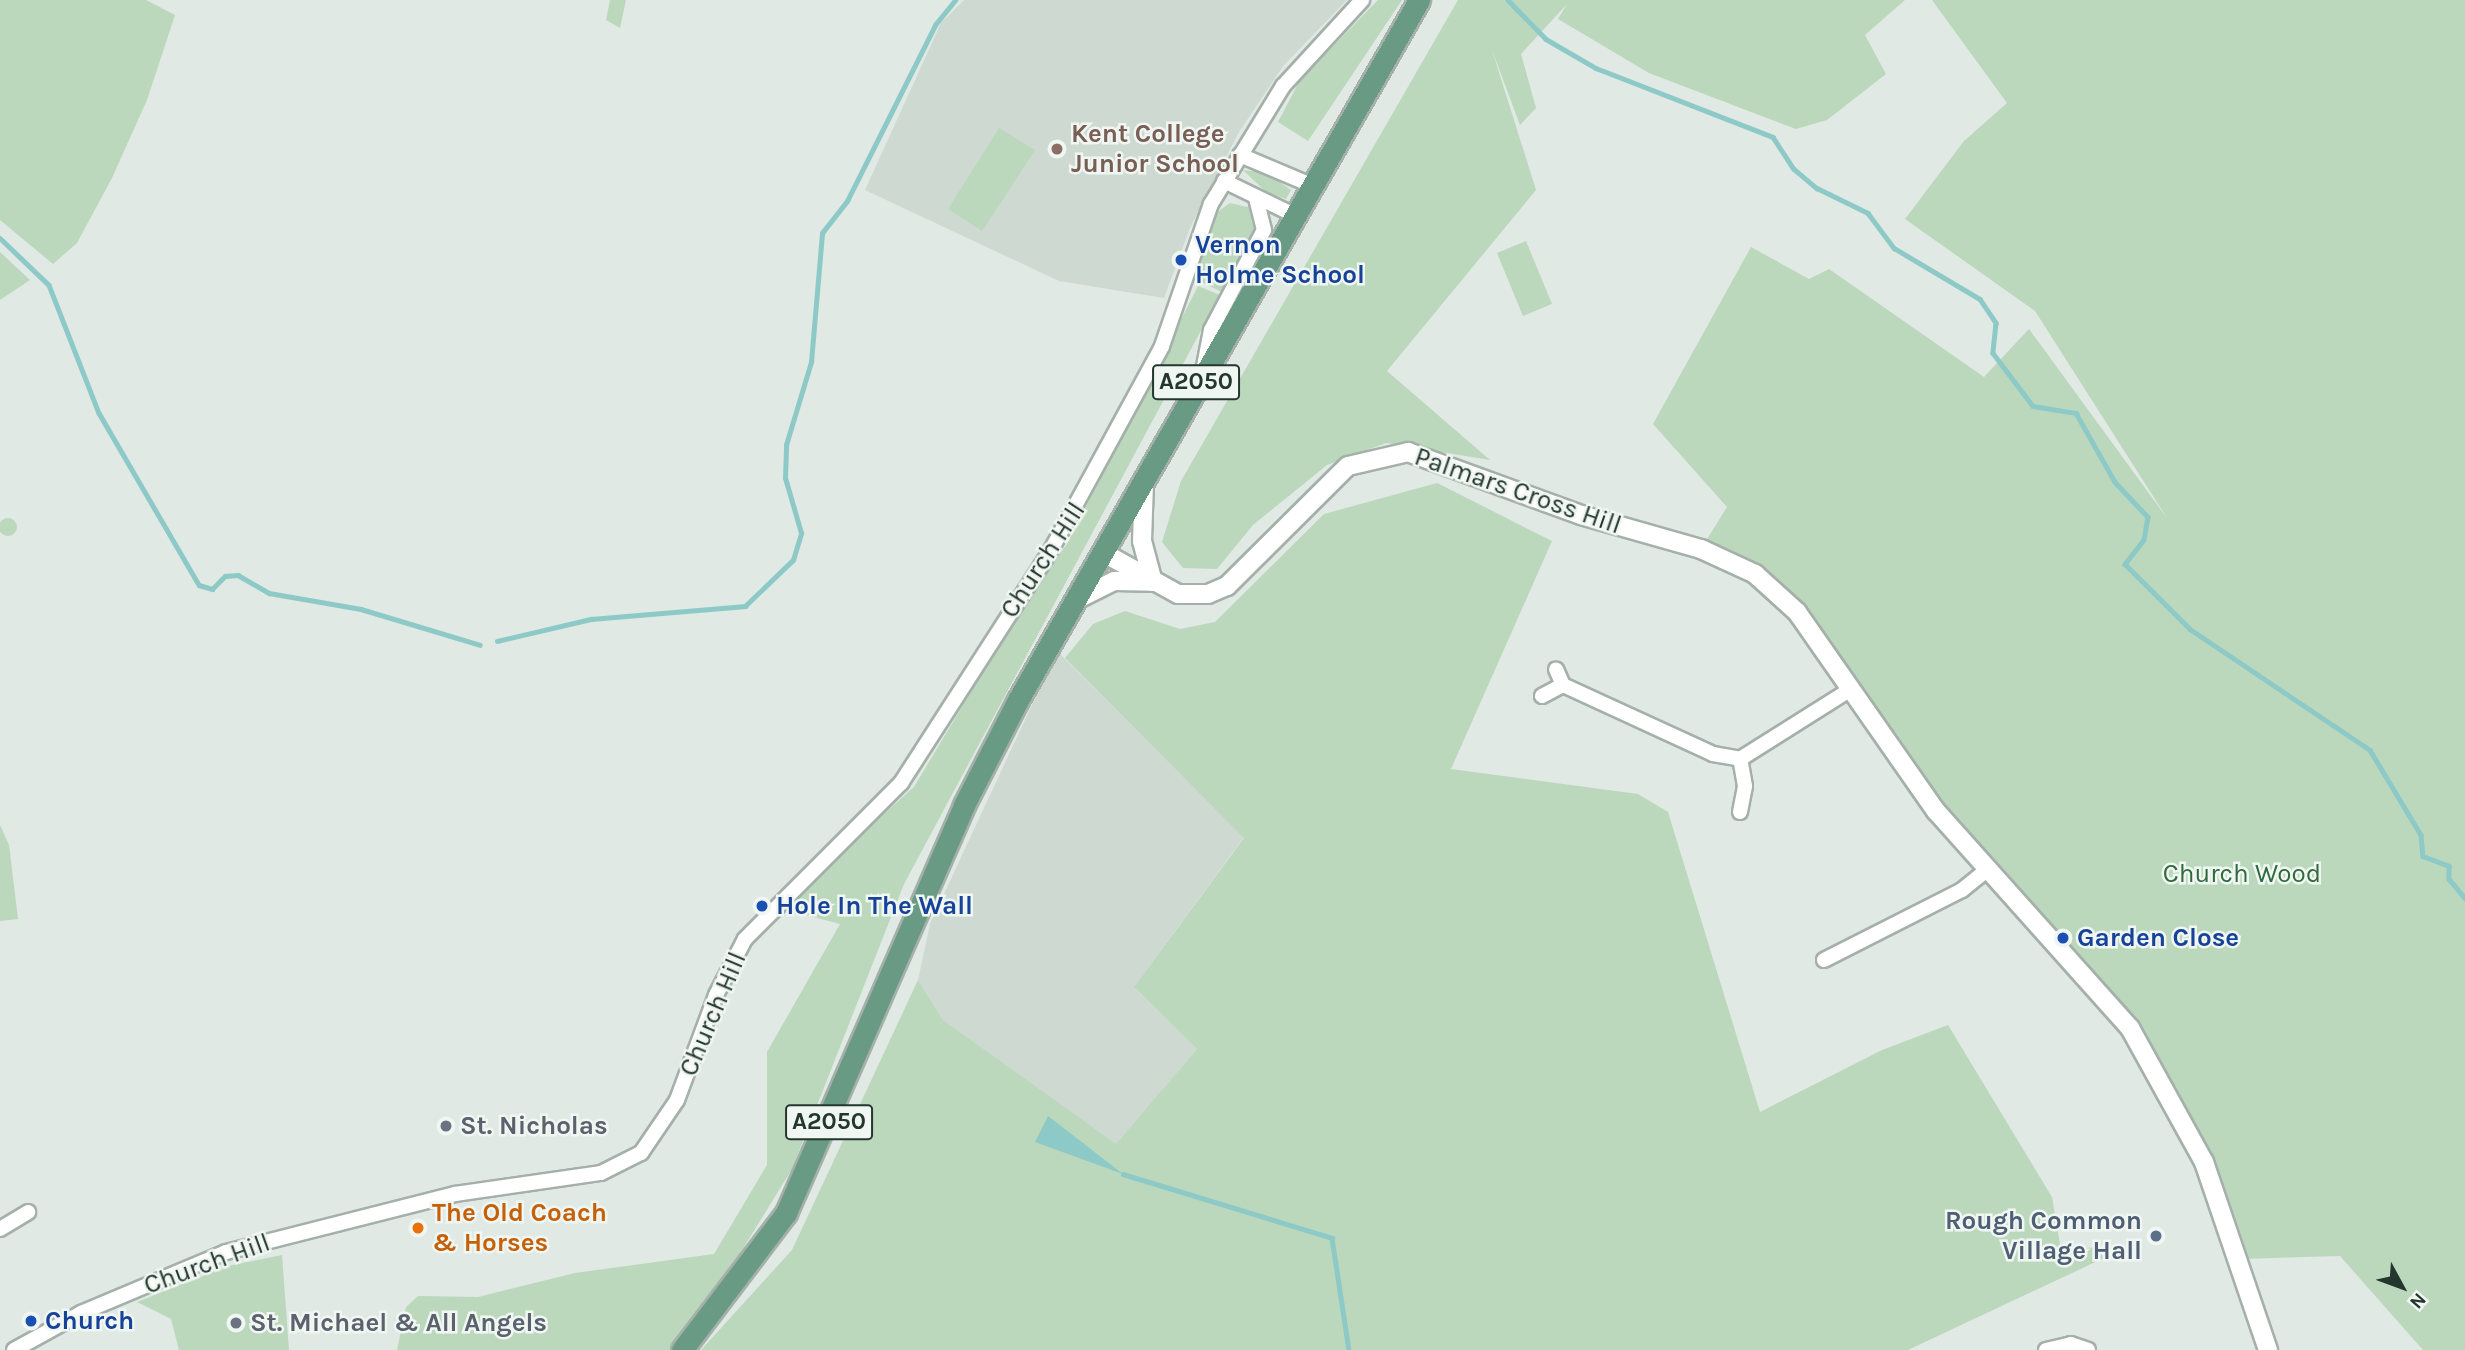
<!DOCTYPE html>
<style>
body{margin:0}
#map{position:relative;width:2465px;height:1350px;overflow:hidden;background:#e0e9e3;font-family:Karla,sans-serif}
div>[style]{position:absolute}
.built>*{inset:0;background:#ced9d2}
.green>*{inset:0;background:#bbd8bd}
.round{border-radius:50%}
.water>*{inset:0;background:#8dc9c7}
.stream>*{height:4.5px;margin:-2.25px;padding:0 2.25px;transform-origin:2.25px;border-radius:2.25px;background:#8dc9c7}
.roads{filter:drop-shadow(2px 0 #a4b0a9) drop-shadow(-2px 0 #a4b0a9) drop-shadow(0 2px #a4b0a9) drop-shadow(0 -2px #a4b0a9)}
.minor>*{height:14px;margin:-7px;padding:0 7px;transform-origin:7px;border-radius:7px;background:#fff}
.tertiary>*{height:18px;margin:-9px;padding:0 9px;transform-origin:9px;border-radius:9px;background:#fff}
.primary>*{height:21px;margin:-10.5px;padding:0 10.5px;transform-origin:10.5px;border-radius:10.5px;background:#699a84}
.dots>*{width:19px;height:19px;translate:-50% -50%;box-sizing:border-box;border:4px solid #f0f6f2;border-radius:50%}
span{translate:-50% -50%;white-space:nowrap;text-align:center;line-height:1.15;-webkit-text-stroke:5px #f0f6f2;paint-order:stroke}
.shield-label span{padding:2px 5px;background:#f0f6f2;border:2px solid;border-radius:5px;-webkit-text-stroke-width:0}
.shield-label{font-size:24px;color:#23372e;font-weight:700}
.education-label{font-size:26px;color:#785e54;font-weight:700}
.left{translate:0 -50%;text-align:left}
.transit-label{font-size:26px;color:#164399;font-weight:700}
.street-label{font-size:26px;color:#23372e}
.park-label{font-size:26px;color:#316a3d}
.worship-label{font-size:26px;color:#5b616d;font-weight:700}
.food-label{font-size:26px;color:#c56008;font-weight:700}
.service-label{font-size:26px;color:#4e5e75;font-weight:700}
.right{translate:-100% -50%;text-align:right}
.north{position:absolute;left:2367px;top:1252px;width:70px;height:70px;-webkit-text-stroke:5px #f0f6f2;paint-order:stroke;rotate:131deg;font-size:19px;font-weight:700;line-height:28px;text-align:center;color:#23372e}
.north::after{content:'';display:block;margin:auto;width:24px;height:32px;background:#23372e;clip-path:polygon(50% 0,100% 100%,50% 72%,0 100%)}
</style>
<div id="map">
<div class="built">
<i style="clip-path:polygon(964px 0,1347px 0,1284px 65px,1239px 132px,1190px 228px,1164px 298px,1059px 281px,865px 190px,941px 23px)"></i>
<i style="clip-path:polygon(1057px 651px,1244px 837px,1134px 987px,1197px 1049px,1116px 1145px,943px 1020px,918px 980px,930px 924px)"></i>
</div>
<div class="green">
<i style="clip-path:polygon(0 0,146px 0,175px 15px,147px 100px,112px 178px,77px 243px,53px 264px,0 220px)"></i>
<i style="clip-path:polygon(610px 0,626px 0,620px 28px,606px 20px)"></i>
<i style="clip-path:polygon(1378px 0,1402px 0,1308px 141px,1278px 122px,1300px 80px)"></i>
<i style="clip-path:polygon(1458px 0,1905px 0,1865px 35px,1886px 74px,1827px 120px,1796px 129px,1649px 73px,1558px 19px,1567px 4px,1521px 54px,1536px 108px,1520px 125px,1492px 50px,1536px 190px,1387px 371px,1490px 460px,1386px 443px,1327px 465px,1253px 525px,1217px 569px,1183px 568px,1162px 542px,1181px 481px)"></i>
<i style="clip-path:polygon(1932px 0,2465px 0,2465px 1350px,2423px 1350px,2340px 1256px,2239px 1259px,2151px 1063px,1989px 868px,1797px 612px,1701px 549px,1727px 507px,1653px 424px,1751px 247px,1809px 279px,1829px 269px,1984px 377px,2029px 329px,2167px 518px,2035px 311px,1905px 219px,1964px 141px,2007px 103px)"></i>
<i style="clip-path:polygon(999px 128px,1035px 150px,982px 231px,948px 209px)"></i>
<i style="clip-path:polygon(1243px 170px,1267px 173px,1291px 190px,1286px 199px,1266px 192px)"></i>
<i style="clip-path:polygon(1230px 203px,1252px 208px,1258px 231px,1224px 293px,1195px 279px,1216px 213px)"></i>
<i style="clip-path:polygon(1526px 241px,1552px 304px,1523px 316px,1497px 253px)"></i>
<i style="clip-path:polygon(0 252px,30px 280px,0 300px)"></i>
<i style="clip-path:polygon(1198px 286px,1220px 295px,904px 884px,792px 1169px,707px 1307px,669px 1350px,397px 1350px,406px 1307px,418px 1296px,478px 1297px,575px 1273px,714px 1254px,767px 1165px,767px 1052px,840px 924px,787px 910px,804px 885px,914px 787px,1036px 583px,1067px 544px)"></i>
<i style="clip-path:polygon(1437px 483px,1552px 541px,1451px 769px,1638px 794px,1668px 812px,1760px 1112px,1882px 1050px,1948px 1025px,2052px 1197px,2061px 1250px,2097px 1247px,2104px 1258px,1908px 1350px,701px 1350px,792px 1250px,918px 980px,943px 1020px,1116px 1144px,1197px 1049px,1134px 987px,1244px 838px,1065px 658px,1093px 624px,1125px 611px,1180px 629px,1215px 622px,1324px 514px)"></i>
<i class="round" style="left:-1px;top:518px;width:18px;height:18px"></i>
<i style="clip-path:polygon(0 825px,9px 845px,18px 919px,0 921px)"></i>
<i style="clip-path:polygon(282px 1255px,289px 1350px,179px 1350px,171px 1319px,137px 1302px,228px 1266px)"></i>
</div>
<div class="water">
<i style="clip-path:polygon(1048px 1116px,1123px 1174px,1035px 1142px)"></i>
</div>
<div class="stream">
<i style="left:1508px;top:0;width:54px;rotate:45.7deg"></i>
<i style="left:1546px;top:39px;width:58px;rotate:30.1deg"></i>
<i style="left:1596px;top:68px;width:190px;rotate:21.3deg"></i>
<i style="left:1773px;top:137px;width:38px;rotate:57deg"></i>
<i style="left:1794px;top:169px;width:30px;rotate:40deg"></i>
<i style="left:1817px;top:188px;width:57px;rotate:26.1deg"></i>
<i style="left:1868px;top:213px;width:44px;rotate:53.4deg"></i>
<i style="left:1894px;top:248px;width:100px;rotate:30.7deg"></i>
<i style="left:1980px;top:299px;width:29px;rotate:56deg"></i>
<i style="left:1996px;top:323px;width:30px;rotate:96deg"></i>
<i style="left:1993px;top:353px;width:66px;rotate:53deg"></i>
<i style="left:2033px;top:406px;width:44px;rotate:9.2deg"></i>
<i style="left:2076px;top:413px;width:79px;rotate:60.5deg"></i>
<i style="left:2115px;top:482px;width:48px;rotate:46.7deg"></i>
<i style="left:2148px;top:517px;width:23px;rotate:100deg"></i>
<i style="left:2144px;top:540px;width:31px;rotate:128deg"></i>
<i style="left:2125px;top:564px;width:92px;rotate:45deg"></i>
<i style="left:2190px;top:629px;width:217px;rotate:33.9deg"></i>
<i style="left:2370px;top:750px;width:99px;rotate:59deg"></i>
<i style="left:2421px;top:835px;width:21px;rotate:85deg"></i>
<i style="left:2423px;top:856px;width:28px;rotate:21deg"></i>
<i style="left:2449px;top:866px;width:13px;rotate:90deg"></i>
<i style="left:2449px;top:879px;width:25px;rotate:50deg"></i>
<i style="left:0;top:238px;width:68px;rotate:43.8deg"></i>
<i style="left:49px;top:285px;width:137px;rotate:68.7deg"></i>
<i style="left:99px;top:413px;width:199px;rotate:59.8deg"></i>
<i style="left:199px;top:585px;width:14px;rotate:17deg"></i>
<i style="left:212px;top:589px;width:18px;rotate:-45deg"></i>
<i style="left:225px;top:576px;width:13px;rotate:-4deg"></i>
<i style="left:238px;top:575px;width:36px;rotate:30deg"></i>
<i style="left:269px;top:593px;width:93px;rotate:9.9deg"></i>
<i style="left:361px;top:609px;width:124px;rotate:16.8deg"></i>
<i style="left:497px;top:641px;width:97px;rotate:-13.2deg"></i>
<i style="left:591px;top:619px;width:155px;rotate:-4.8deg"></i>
<i style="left:745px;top:606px;width:66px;rotate:-43.8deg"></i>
<i style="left:793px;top:560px;width:28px;rotate:-73deg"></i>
<i style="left:801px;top:533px;width:57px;rotate:-106.2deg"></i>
<i style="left:785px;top:478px;width:33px;rotate:-88deg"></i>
<i style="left:786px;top:445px;width:87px;rotate:-73.2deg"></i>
<i style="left:811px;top:362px;width:129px;rotate:-85.1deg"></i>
<i style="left:822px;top:233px;width:41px;rotate:-52deg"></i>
<i style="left:847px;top:201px;width:197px;rotate:-63.4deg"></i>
<i style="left:935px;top:25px;width:32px;rotate:-51deg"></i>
<i style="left:1123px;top:1174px;width:219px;rotate:17deg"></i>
<i style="left:1332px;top:1238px;width:113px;rotate:81.4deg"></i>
</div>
<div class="roads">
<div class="minor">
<i style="left:1240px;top:155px;width:77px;rotate:22.9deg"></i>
<i style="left:1224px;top:181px;width:78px;rotate:25.9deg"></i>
<i style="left:1204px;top:366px;width:37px;rotate:-79deg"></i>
<i style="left:1211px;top:330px;width:113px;rotate:-62.1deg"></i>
<i style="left:1264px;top:230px;width:32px;rotate:-104deg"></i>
<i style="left:1563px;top:685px;width:165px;rotate:24.7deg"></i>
<i style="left:1713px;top:754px;width:27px;rotate:10deg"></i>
<i style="left:1740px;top:759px;width:131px;rotate:-32.2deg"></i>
<i style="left:1542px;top:696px;width:24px;rotate:-28deg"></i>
<i style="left:1563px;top:685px;width:17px;rotate:-114deg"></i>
<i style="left:1740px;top:812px;width:26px;rotate:-79deg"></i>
<i style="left:1745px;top:786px;width:27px;rotate:-100deg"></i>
<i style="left:1824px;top:960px;width:155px;rotate:-26.9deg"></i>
<i style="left:1962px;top:890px;width:35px;rotate:-39deg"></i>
<i style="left:0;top:1229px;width:33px;rotate:-31deg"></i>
<i style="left:14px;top:1350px;width:77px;rotate:-28.9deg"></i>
<i style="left:81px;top:1313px;width:157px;rotate:-22.8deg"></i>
<i style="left:226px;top:1252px;width:236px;rotate:-14.2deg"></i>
<i style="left:455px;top:1194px;width:148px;rotate:-8.2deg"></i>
<i style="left:601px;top:1173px;width:45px;rotate:-26.6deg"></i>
<i style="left:641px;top:1153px;width:64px;rotate:-55.8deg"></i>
<i style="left:677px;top:1100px;width:112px;rotate:-69.6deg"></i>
<i style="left:716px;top:995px;width:63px;rotate:-62.6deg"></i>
<i style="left:745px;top:939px;width:221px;rotate:-45deg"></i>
<i style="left:901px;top:783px;width:277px;rotate:-57.2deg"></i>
<i style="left:1051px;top:550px;width:232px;rotate:-61.4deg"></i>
<i style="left:1162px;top:346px;width:150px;rotate:-71deg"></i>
<i style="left:1211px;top:204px;width:138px;rotate:-58.6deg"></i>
<i style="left:1283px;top:86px;width:117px;rotate:-47.4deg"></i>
<i style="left:2046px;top:1350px;width:26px;rotate:-13deg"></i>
<i style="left:2071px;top:1344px;width:18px;rotate:19deg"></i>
</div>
<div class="tertiary">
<i style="left:1102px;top:552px;width:87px;rotate:28.9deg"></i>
<i style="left:1178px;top:594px;width:30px"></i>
<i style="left:1208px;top:594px;width:21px;rotate:-23deg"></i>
<i style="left:1227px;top:586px;width:170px;rotate:-44.8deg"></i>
<i style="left:1348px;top:466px;width:62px;rotate:-13.1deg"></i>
<i style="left:1408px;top:452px;width:184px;rotate:20deg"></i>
<i style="left:1581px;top:515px;width:125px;rotate:15.8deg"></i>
<i style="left:1701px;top:549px;width:60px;rotate:24.8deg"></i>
<i style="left:1755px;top:574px;width:57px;rotate:42.1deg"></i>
<i style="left:1797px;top:612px;width:243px;rotate:55.1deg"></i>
<i style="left:1936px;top:811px;width:291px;rotate:48.2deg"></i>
<i style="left:2130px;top:1028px;width:153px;rotate:61.1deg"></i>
<i style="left:2204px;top:1162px;width:199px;rotate:71.2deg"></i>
<i style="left:1076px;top:600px;width:42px;rotate:-26.6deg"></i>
<i style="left:1114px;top:581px;width:39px;rotate:1deg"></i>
<i style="left:1153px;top:582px;width:42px;rotate:-105deg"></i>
<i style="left:1142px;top:541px;width:57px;rotate:-88deg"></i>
</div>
<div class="primary">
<i style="left:682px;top:1350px;width:172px;rotate:-52.8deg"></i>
<i style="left:786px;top:1213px;width:445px;rotate:-66.4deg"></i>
<i style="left:964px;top:805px;width:118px;rotate:-62.8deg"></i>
<i style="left:1018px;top:700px;width:807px;rotate:-60.19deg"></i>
</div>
</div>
<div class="dots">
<i style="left:1057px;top:149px;background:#8d6e63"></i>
<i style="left:1181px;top:260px;background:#1a4fb4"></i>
<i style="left:762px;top:906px;background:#1a4fb4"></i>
<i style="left:2063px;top:938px;background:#1a4fb4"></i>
<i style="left:446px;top:1126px;background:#6b7280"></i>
<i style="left:418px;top:1228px;background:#e8710a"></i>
<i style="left:2156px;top:1236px;background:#5c6f8a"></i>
<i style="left:31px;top:1321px;background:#1a4fb4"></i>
<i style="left:236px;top:1323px;background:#6b7280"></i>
</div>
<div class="shield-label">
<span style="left:1196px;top:382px">A2050</span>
<span style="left:829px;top:1122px">A2050</span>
</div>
<div class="education-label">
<span class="left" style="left:1071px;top:149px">Kent College<br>Junior School</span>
</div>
<div class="transit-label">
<span class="left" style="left:1195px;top:260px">Vernon<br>Holme School</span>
<span class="left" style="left:776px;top:906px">Hole In The Wall</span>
<span class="left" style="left:2077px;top:938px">Garden Close</span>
<span class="left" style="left:45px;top:1321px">Church</span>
</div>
<div class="street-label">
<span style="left:1518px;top:491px;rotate:19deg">Palmars Cross Hill</span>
<span style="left:1043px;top:560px;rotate:-57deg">Church Hill</span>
<span style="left:713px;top:1014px;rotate:-67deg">Church Hill</span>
<span style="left:207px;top:1264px;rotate:-20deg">Church Hill</span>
</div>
<div class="park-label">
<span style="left:2242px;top:874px">Church Wood</span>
</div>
<div class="worship-label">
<span class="left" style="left:460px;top:1126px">St. Nicholas</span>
<span class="left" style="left:250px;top:1323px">St. Michael &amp; All Angels</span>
</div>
<div class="food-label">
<span class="left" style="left:432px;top:1228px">The Old Coach<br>&amp; Horses</span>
</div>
<div class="service-label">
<span class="right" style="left:2142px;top:1236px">Rough Common<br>Village Hall</span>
</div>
<div class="north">N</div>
</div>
